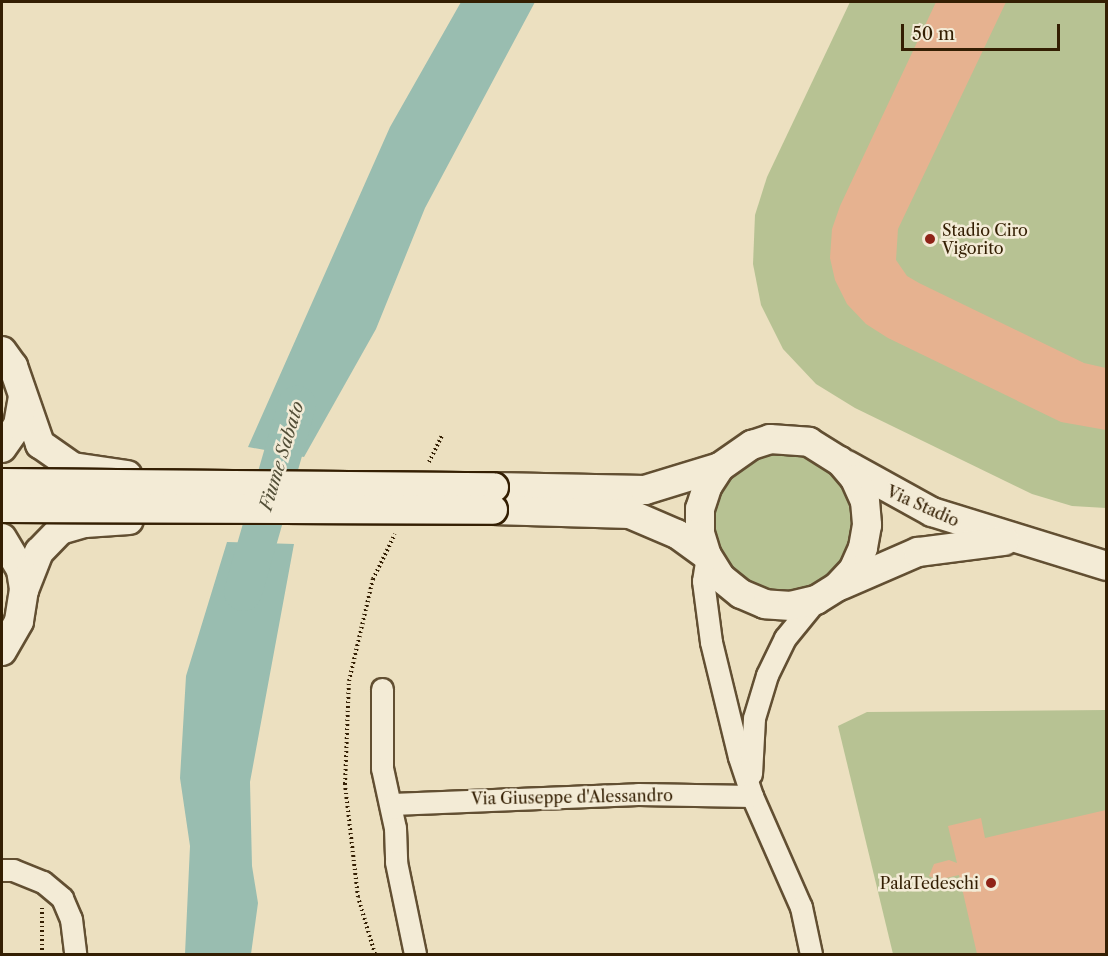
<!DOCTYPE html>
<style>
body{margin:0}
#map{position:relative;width:1108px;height:956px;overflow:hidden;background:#ece0c0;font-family:"Libre Caslon Text",serif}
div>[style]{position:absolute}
.green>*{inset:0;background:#b7c293}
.round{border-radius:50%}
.water>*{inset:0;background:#99bdb0}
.river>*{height:38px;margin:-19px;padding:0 19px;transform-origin:19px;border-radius:19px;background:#99bdb0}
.building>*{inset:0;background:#e6b290}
.path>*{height:4px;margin-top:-2px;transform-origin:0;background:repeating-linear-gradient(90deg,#341f03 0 1.5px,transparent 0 4.5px)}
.roads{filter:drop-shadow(2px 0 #624f32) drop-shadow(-2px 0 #624f32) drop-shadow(0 2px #624f32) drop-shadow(0 -2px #624f32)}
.street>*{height:21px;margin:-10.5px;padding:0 10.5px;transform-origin:10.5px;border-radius:10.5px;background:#f3ebd6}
.secondary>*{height:28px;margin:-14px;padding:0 14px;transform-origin:14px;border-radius:14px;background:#f3ebd6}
.bridges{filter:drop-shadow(2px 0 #341f03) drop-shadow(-2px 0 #341f03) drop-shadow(0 2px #341f03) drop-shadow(0 -2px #341f03)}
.secondary-bridge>*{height:28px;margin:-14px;padding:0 14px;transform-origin:14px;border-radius:14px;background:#f3ebd6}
.dots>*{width:16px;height:16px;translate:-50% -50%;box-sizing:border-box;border:3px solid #f3ebd6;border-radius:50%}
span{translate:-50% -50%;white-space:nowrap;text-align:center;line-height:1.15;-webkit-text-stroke:5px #f3ebd6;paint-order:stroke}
.poi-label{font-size:16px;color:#341f03}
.left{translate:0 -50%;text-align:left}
.right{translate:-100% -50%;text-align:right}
.street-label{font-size:16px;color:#341f03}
.water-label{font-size:18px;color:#524e37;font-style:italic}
.frame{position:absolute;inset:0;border:3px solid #341f03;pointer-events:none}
.scale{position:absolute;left:901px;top:24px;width:159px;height:27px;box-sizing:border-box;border:3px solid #341f03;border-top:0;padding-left:8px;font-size:18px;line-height:21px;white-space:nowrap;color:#341f03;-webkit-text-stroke:4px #f3ebd6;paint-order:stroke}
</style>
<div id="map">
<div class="green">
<i style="clip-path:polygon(850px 2px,1106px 2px,1106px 508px,1072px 506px,1032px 494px,855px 408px,816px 384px,783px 349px,761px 305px,753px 264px,755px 215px,767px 177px)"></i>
<i class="round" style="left:714px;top:453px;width:138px;height:138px"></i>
<i style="clip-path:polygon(1106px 710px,1106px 954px,893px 954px,838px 726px,867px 712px)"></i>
</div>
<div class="water">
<i style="clip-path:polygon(461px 2px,535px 2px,425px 208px,376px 329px,304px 457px,248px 447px,390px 127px)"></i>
<i style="clip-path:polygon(227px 542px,294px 544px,250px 782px,252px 866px,258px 903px,251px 954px,185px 954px,190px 846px,180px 778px,186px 676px)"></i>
</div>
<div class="river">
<i style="left:243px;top:592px;width:195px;rotate:-73.9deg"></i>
</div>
<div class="building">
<i style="clip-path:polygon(936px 2px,1006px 2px,898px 229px,896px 260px,907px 276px,919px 283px,1084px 363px,1106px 368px,1106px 430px,1061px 422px,888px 338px,866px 324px,847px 304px,835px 280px,830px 258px,832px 229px,840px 206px)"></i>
<i style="clip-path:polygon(1106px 810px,1106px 954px,977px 954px,959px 875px,938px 880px,929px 876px,934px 864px,949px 860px,957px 863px,948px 826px,981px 818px,985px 838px)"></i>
</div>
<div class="path">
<i style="left:429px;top:462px;width:30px;rotate:-64deg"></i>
<i style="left:42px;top:954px;width:47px;rotate:-90deg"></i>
<i style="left:375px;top:954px;width:59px;rotate:-106.6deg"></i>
<i style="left:358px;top:897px;width:114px;rotate:-96.6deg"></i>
<i style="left:345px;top:784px;width:103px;rotate:-87.8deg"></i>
<i style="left:349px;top:681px;width:105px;rotate:-76.8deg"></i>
<i style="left:373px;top:579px;width:50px;rotate:-63.9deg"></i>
</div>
<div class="roads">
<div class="street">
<i style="left:707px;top:556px;width:25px;rotate:99deg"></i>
<i style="left:703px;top:581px;width:62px;rotate:82.5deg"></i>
<i style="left:711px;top:642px;width:118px;rotate:76.3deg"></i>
<i style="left:739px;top:757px;width:41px;rotate:71.6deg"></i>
<i style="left:752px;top:796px;width:121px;rotate:66.2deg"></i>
<i style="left:801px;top:907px;width:48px;rotate:78deg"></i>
<i style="left:382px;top:689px;width:79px;rotate:90deg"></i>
<i style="left:382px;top:768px;width:61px;rotate:77.8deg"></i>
<i style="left:395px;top:828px;width:34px;rotate:88deg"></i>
<i style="left:396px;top:862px;width:94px;rotate:78.3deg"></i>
<i style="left:751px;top:774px;width:56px;rotate:-86.9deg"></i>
<i style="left:754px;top:718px;width:45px;rotate:-73.2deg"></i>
<i style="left:767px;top:675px;width:41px;rotate:-64.1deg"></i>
<i style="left:785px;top:638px;width:49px;rotate:-50.8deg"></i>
<i style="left:392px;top:804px;width:246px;rotate:-2.3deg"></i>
<i style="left:638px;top:794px;width:114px;rotate:1deg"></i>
<i style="left:2px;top:870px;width:11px"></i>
<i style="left:13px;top:870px;width:32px;rotate:22deg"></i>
<i style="left:43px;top:882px;width:25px;rotate:40deg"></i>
<i style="left:62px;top:898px;width:23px;rotate:67deg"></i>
<i style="left:71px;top:919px;width:35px;rotate:83deg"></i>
</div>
<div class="secondary">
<i style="left:2px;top:351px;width:19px;rotate:54deg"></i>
<i style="left:13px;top:366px;width:83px;rotate:70.9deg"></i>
<i style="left:40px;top:444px;width:40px;rotate:34.9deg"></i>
<i style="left:73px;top:467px;width:55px;rotate:8.4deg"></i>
<i style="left:2px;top:448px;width:28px;rotate:-55deg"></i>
<i style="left:18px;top:425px;width:27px;rotate:-80deg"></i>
<i style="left:847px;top:465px;width:97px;rotate:28.9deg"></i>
<i style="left:932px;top:512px;width:182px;rotate:17.2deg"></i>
<i style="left:494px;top:487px;width:151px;rotate:1.1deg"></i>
<i style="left:645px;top:490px;width:78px;rotate:-17deg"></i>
<i style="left:720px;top:467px;width:39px;rotate:-35deg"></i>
<i style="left:752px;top:445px;width:19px;rotate:-18deg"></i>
<i style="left:770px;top:439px;width:39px;rotate:4deg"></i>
<i style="left:809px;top:442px;width:36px;rotate:32deg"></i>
<i style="left:840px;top:461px;width:23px;rotate:50deg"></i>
<i style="left:855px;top:479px;width:24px;rotate:66deg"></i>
<i style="left:865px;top:501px;width:24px;rotate:85deg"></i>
<i style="left:867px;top:525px;width:23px;rotate:100deg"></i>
<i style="left:863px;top:548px;width:24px;rotate:114deg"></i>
<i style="left:853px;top:570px;width:23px;rotate:133deg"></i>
<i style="left:837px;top:587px;width:25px;rotate:148deg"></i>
<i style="left:816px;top:600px;width:26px;rotate:167deg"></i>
<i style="left:791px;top:606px;width:26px;rotate:-176deg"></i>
<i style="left:765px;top:604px;width:26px;rotate:-157deg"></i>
<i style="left:741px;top:594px;width:26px;rotate:-141deg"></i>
<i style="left:721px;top:578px;width:26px;rotate:-122deg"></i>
<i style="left:707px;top:556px;width:24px;rotate:-107deg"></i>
<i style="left:700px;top:533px;width:24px;rotate:-90deg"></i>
<i style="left:700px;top:509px;width:23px;rotate:-72deg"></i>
<i style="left:707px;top:487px;width:24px;rotate:-57deg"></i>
<i style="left:493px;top:510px;width:137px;rotate:1.7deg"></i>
<i style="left:630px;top:514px;width:51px;rotate:23.1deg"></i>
<i style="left:677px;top:534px;width:37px;rotate:36deg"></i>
<i style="left:2px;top:538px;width:37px;rotate:59deg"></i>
<i style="left:21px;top:570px;width:20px;rotate:81deg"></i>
<i style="left:842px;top:585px;width:83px;rotate:-23.5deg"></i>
<i style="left:918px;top:552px;width:87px;rotate:-7.3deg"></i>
<i style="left:2px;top:651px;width:34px;rotate:-60deg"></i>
<i style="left:19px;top:621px;width:31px;rotate:-81deg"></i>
<i style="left:24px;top:590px;width:41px;rotate:-68.5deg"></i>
<i style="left:39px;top:552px;width:30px;rotate:-46deg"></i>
<i style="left:60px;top:530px;width:26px;rotate:-16deg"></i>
<i style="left:85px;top:523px;width:44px;rotate:-3.9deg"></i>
</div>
</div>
<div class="bridges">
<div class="secondary-bridge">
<i style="left:2px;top:483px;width:492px;rotate:0.5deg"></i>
<i style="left:2px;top:508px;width:491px;rotate:0.2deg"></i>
</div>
</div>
<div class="dots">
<i style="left:930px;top:239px;background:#8f2418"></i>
<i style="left:991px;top:883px;background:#8f2418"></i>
</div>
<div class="poi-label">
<span class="left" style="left:942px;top:239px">Stadio Ciro<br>Vigorito</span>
<span class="right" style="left:979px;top:883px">PalaTedeschi</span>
</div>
<div class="street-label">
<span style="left:923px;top:506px;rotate:24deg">Via Stadio</span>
<span style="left:572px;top:797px;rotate:-1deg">Via Giuseppe d'Alessandro</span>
</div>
<div class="water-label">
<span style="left:282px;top:456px;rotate:-73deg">Fiume Sabato</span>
</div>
<div class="frame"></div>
<div class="scale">50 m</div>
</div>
